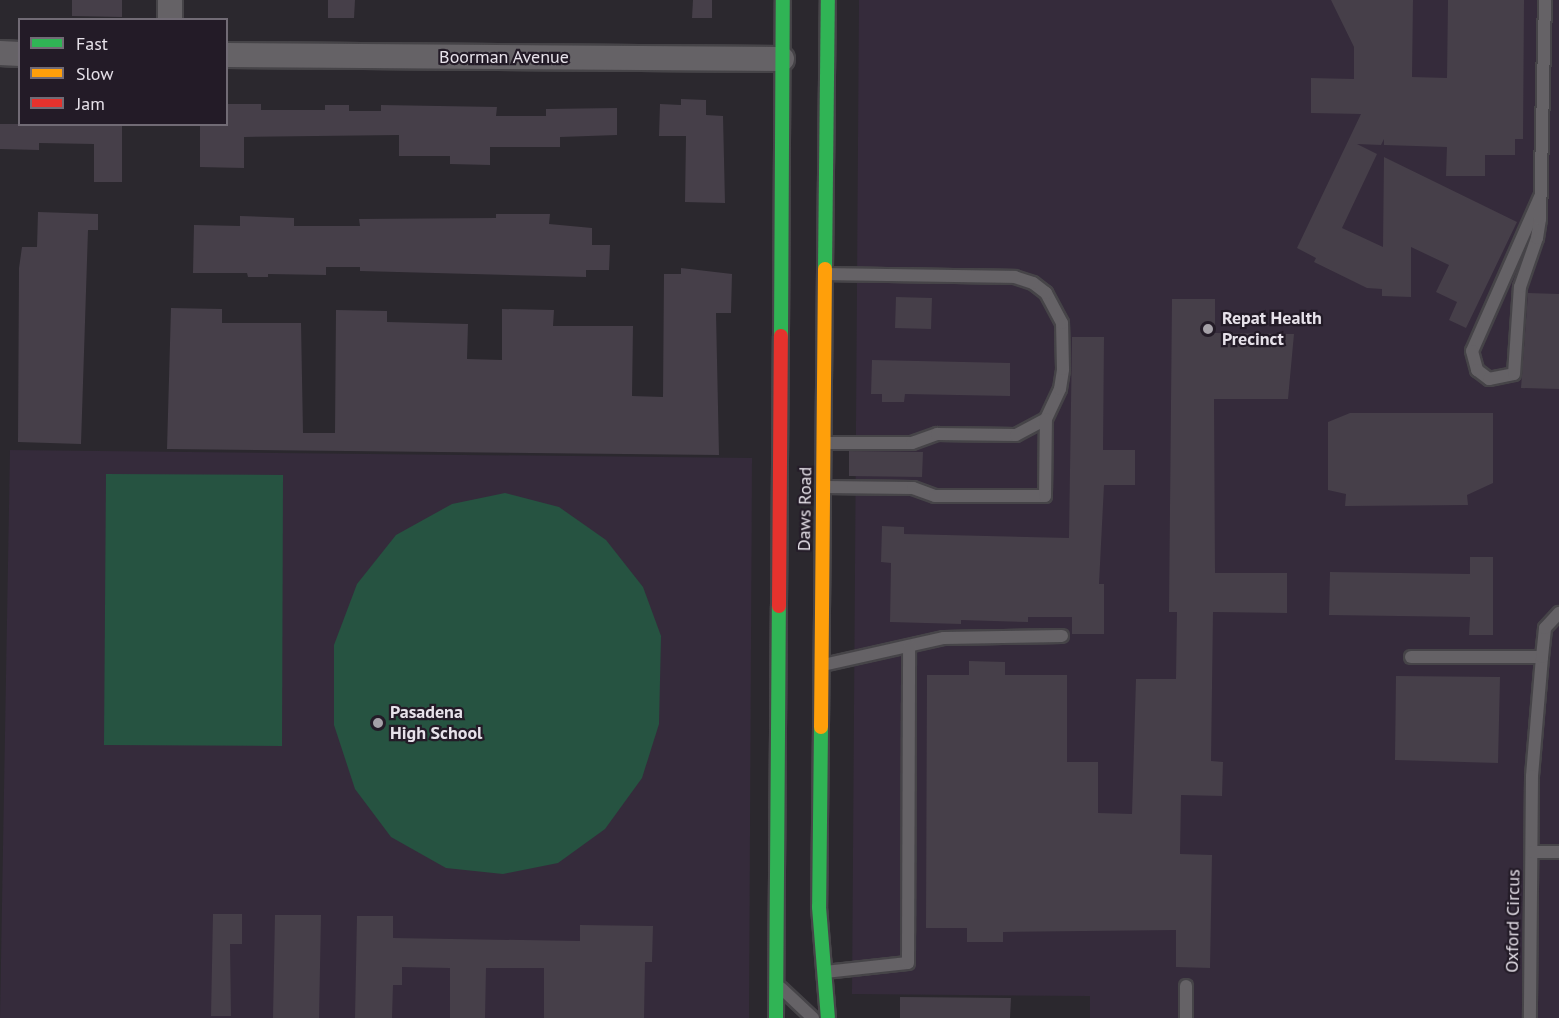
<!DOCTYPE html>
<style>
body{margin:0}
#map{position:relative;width:1559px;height:1018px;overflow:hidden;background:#2b282e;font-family:"PT Sans",sans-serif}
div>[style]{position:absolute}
.built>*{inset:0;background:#352b3b}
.green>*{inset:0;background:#265341}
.building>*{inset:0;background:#463f49}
.roads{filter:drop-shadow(2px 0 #464448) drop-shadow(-2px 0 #464448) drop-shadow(0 2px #464448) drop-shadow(0 -2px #464448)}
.lane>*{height:12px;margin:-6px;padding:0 6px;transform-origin:6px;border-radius:6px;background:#656266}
.street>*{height:24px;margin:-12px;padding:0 12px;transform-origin:12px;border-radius:12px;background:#656266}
.fast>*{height:14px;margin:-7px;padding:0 7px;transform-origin:7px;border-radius:7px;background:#30b455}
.slow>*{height:14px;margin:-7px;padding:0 7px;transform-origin:7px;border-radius:7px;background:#ff9f0a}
.jam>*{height:14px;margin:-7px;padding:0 7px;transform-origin:7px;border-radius:7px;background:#e5322d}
.dots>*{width:16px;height:16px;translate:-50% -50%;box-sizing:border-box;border:3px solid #231b27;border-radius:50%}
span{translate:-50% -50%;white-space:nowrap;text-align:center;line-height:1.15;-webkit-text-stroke:4.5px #231b27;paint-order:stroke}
.street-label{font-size:18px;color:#e7e2ea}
.poi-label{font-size:18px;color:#e7e2ea;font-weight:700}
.left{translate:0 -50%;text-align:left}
.legend{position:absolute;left:18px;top:18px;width:210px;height:108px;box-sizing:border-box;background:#231b27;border:2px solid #716b75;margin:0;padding:8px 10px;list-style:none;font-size:18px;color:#e7e2ea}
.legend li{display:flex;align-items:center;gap:12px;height:30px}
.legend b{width:30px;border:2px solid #716b75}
</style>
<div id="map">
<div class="built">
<i style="clip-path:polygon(859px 0,1559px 0,1559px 1018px,1090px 1018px,1090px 996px,852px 994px)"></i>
<i style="clip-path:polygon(10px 450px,752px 458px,749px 1018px,0 1018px)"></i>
</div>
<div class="green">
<i style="clip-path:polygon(106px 474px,283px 475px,282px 746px,104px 745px)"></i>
<i style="clip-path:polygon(505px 493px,559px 507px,606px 540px,643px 587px,661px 636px,659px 724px,642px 778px,605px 829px,558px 863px,503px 874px,446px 868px,391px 837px,355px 789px,334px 725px,334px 645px,357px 584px,396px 535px,452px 504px)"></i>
</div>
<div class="building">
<i style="clip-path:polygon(72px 0,122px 0,122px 17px,72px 16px)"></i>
<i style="clip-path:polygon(328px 0,355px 0,354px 18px,328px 18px)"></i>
<i style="clip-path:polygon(693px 0,712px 0,712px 18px,692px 18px)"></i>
<i style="clip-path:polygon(1331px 0,1413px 0,1412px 77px,1447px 78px,1448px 0,1524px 0,1523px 139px,1515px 139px,1515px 155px,1485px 155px,1485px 176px,1446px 176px,1447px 147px,1384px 145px,1384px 139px,1381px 145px,1357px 144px,1377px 154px,1342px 228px,1383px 247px,1384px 157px,1517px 222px,1466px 328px,1449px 320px,1457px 302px,1436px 292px,1449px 265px,1411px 247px,1411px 297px,1382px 296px,1382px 289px,1367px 288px,1314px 262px,1316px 258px,1297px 248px,1361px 114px,1311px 113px,1311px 78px,1354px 79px,1354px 47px)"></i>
<i style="clip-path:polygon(681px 99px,706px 100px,706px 115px,723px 116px,725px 203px,685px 202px,686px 136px,659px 136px,660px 104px,681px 105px)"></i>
<i style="clip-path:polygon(226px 104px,261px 104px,261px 110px,325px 110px,325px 105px,349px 105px,349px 111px,381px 111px,381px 105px,497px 107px,496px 116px,546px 116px,546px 109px,617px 108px,617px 135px,560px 137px,560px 147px,490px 147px,490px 165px,450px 164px,450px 156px,399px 156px,399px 135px,244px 137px,244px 168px,200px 167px,200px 124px,226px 124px)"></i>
<i style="clip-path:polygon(0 124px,122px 124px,122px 182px,94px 182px,94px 144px,39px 143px,39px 150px,0 149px)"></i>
<i style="clip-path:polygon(38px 212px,98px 214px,98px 230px,88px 230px,81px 444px,18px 442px,19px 268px,22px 247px,37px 247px)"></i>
<i style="clip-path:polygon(496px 214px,550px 214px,549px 224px,592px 228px,592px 245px,610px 245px,609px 270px,586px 270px,586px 277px,360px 271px,360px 267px,326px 267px,326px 275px,268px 274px,268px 277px,248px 277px,247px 273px,193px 273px,194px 225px,240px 226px,240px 216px,294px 218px,294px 226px,360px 226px,359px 219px,496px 218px)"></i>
<i style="clip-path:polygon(681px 268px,732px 274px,731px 313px,716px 313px,719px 455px,167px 449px,171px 308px,222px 309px,222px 323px,301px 323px,303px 433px,335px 433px,336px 310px,387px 311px,387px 322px,468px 324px,467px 359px,502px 360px,502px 309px,554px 310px,553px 326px,633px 326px,632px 396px,663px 397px,664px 274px,681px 274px)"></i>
<i style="clip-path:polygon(1528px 293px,1559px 294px,1559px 389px,1521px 388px)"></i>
<i style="clip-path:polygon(896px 297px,932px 298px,931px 329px,895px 328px)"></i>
<i style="clip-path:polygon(1172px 299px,1215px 299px,1215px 333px,1294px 334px,1288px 399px,1214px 399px,1215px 573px,1287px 573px,1287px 613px,1213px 612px,1211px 761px,1223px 762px,1222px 796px,1181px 795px,1180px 854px,1212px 855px,1210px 968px,1176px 967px,1176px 930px,1003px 932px,1003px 942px,967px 942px,967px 928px,926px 928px,927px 675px,969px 675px,969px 661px,1005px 662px,1005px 675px,1067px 675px,1067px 762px,1098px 762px,1098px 813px,1132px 814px,1136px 679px,1176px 679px,1177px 612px,1169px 612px)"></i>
<i style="clip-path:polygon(1072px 337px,1104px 337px,1103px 450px,1135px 450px,1135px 485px,1104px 485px,1099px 584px,1104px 584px,1104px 634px,1072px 634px,1072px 617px,1028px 617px,1028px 622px,961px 620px,961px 624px,890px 622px,891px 563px,881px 562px,882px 526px,904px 527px,904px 534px,1069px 538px)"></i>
<i style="clip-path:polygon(872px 360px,1010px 363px,1010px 396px,905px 394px,904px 402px,882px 402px,882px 394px,871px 394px)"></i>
<i style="clip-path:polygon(1350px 413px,1493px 413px,1493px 483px,1467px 495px,1468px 505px,1345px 506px,1346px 494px,1328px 490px,1328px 422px)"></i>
<i style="clip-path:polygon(849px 451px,923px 452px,922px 477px,849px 476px)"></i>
<i style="clip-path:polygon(1470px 557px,1493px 557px,1493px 635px,1469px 635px,1470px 617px,1329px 615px,1330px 572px,1470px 574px)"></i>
<i style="clip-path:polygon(1396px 676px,1500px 677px,1498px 763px,1395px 760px)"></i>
<i style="clip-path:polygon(213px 914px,242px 914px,242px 944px,230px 944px,231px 1016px,211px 1016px)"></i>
<i style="clip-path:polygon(275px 915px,321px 915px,319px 1018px,273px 1018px)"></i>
<i style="clip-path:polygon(357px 916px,393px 916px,393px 938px,580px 941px,580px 925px,653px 926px,652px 962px,645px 962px,644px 1018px,544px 1018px,544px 968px,486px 968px,485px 1018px,450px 1018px,450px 968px,402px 967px,402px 985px,393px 985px,392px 1018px,355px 1018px)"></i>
<i style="clip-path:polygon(900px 997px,1011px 998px,1010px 1018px,900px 1018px)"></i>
</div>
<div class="roads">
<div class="lane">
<i style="left:1540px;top:197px;width:168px;rotate:113.8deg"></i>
<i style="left:1472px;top:351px;width:20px;rotate:75deg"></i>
<i style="left:1477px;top:370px;width:15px;rotate:37deg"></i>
<i style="left:1489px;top:379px;width:25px;rotate:-11deg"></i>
<i style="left:1514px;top:374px;width:87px;rotate:-86.1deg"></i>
<i style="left:1520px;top:287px;width:52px;rotate:-70.9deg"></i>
<i style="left:1537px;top:238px;width:19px;rotate:-81deg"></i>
<i style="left:1540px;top:219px;width:219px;rotate:-88.7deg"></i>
<i style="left:824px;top:443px;width:88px"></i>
<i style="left:912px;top:443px;width:27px;rotate:-20deg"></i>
<i style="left:937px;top:434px;width:79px;rotate:0.7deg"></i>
<i style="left:1016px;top:435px;width:34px;rotate:-28deg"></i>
<i style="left:1046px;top:419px;width:33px;rotate:-65deg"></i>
<i style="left:1060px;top:389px;width:20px;rotate:-81deg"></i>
<i style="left:1063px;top:369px;width:46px;rotate:-91.2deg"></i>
<i style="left:1062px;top:323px;width:34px;rotate:-118deg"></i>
<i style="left:1046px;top:293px;width:16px;rotate:-142deg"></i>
<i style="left:1033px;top:283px;width:19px;rotate:-162deg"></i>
<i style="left:1015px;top:277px;width:188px;rotate:-179.1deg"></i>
<i style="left:825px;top:487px;width:88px;rotate:0.7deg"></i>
<i style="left:913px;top:488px;width:23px;rotate:20deg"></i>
<i style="left:935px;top:496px;width:110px"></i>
<i style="left:1045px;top:496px;width:77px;rotate:-89.3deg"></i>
<i style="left:1411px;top:657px;width:131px"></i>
<i style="left:1542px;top:657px;width:119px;rotate:94.8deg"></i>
<i style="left:1532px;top:776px;width:242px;rotate:90.5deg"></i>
<i style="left:1542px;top:657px;width:29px;rotate:-84deg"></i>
<i style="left:1545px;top:628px;width:21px;rotate:-47deg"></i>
<i style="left:823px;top:665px;width:124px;rotate:-12.6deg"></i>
<i style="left:944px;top:638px;width:118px;rotate:-1deg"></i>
<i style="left:1532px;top:852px;width:27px"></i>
<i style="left:825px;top:972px;width:83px;rotate:-6.2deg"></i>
<i style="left:908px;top:963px;width:317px;rotate:-89.8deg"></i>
<i style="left:781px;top:988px;width:44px;rotate:43.2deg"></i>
<i style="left:1186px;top:1018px;width:32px;rotate:-90deg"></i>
</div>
<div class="street">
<i style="left:170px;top:20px;width:20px;rotate:-90deg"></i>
<i style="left:0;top:53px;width:20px;rotate:3deg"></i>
<i style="left:226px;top:55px;width:556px;rotate:0.41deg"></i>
</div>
<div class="fast">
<i style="left:825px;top:269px;width:269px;rotate:-89.4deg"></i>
<i style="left:781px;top:336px;width:336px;rotate:-89.7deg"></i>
<i style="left:821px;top:727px;width:180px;rotate:90.6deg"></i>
<i style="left:819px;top:907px;width:111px;rotate:85.4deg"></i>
<i style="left:776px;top:1018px;width:412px;rotate:-89.6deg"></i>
</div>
<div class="slow">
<i style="left:821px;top:727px;width:458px;rotate:-89.5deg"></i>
</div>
<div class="jam">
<i style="left:779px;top:606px;width:270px;rotate:-89.6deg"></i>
</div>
</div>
<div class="dots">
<i style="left:1208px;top:329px;background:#a5a1a8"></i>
<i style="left:378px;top:723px;background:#a5a1a8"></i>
</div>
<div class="street-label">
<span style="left:504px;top:57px">Boorman Avenue</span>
<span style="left:805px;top:509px;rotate:-89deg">Daws Road</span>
<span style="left:1513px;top:921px;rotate:-89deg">Oxford Circus</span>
</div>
<div class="poi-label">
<span class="left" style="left:1222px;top:329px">Repat Health<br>Precinct</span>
<span class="left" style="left:390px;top:723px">Pasadena<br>High School</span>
</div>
<ul class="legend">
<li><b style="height:8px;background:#30b455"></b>Fast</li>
<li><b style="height:8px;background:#ff9f0a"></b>Slow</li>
<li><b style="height:8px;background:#e5322d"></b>Jam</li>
</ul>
</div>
